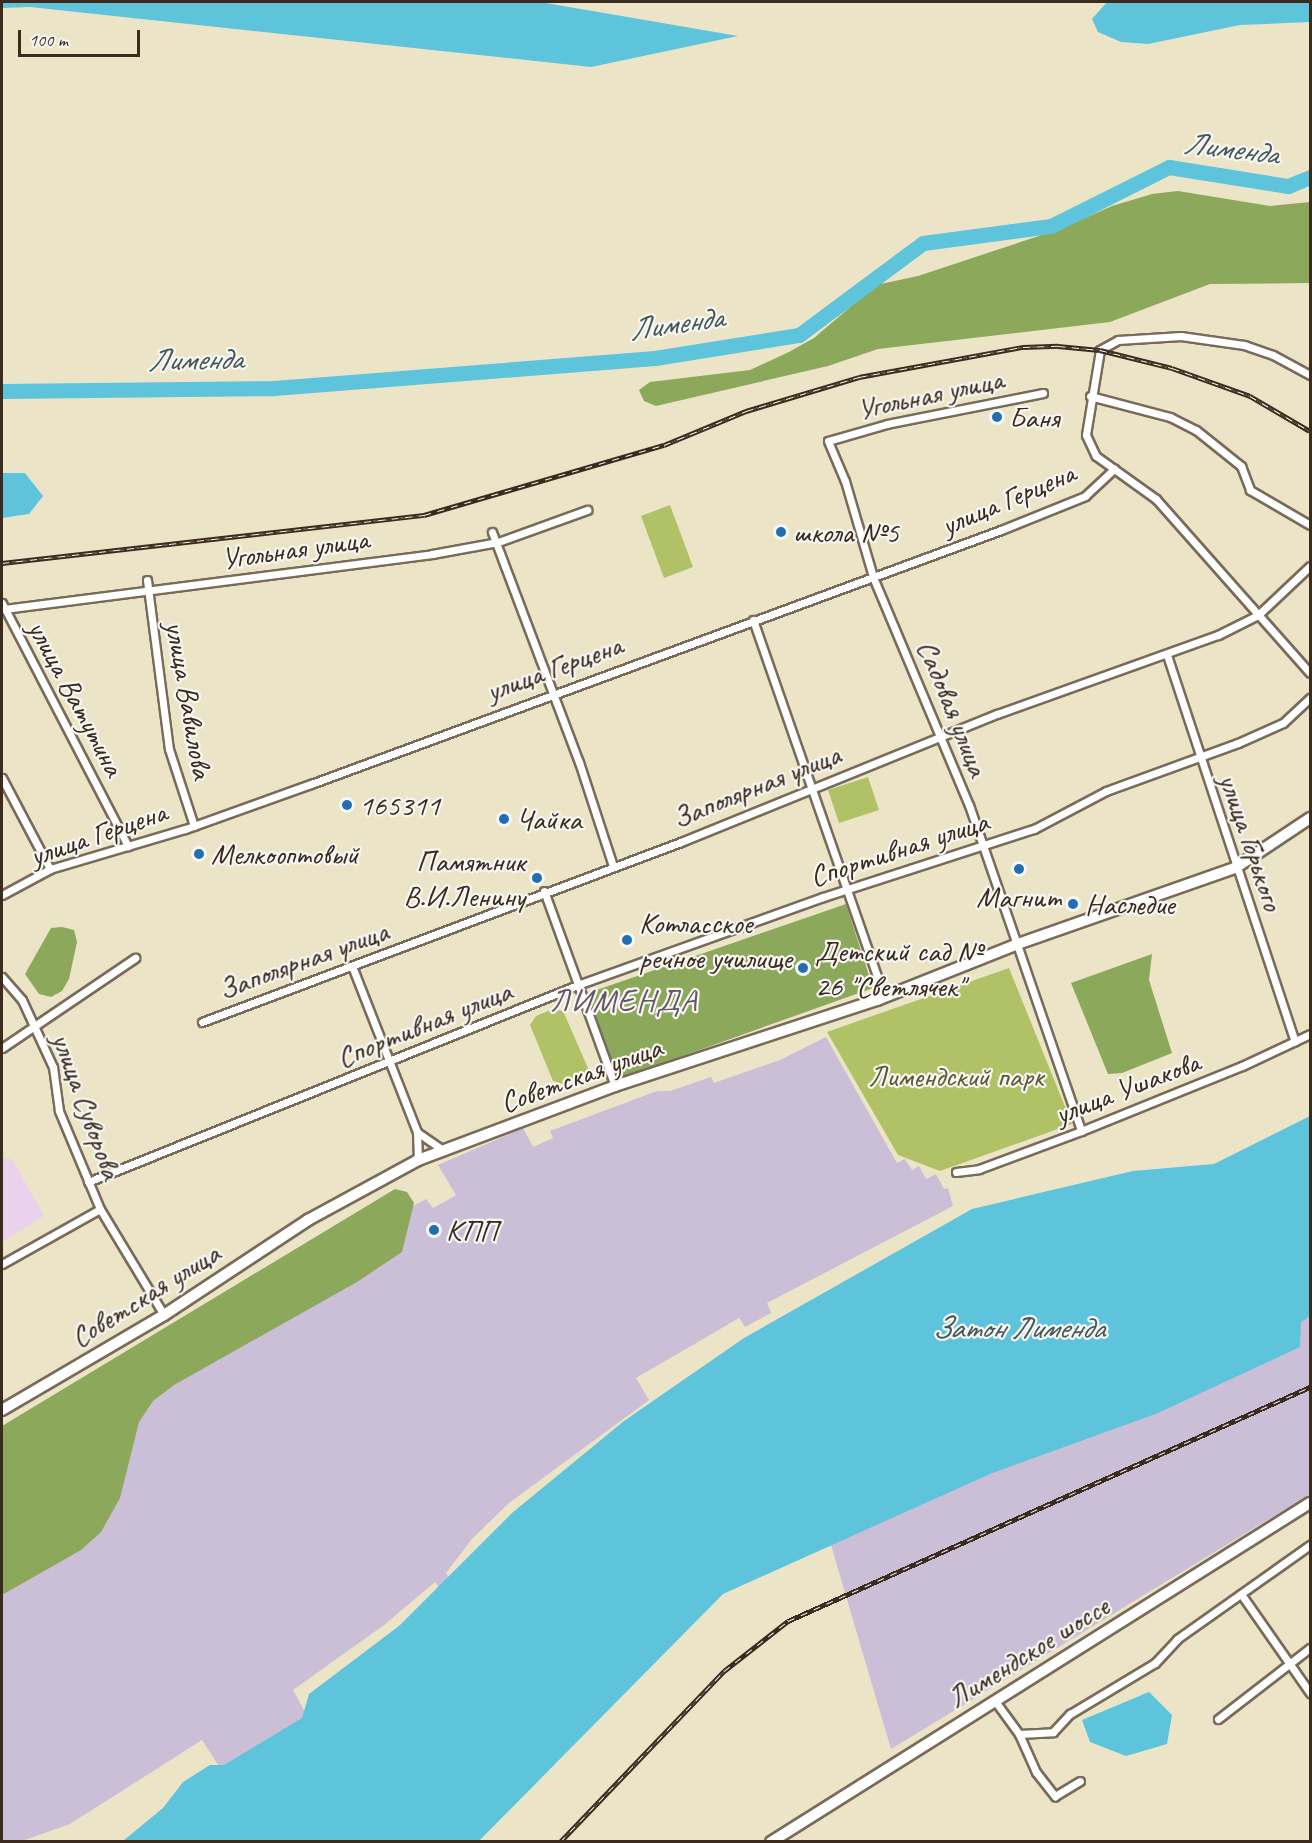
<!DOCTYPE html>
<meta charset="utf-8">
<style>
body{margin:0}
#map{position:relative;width:1312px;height:1843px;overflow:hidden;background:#ece4c7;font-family:Caveat,sans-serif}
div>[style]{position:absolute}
.built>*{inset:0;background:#ead1ec}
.industrial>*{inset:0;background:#cabfd6}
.green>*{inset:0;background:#b0c265}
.forest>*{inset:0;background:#8ca85a}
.water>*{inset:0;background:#5dc4db}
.river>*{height:15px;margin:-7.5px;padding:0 7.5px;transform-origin:7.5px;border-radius:7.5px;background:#5dc4db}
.roads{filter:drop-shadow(2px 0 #796b59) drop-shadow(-2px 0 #796b59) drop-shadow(0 2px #796b59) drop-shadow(0 -2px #796b59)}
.street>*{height:7px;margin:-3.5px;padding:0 3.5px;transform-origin:3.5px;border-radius:3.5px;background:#fff}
.primary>*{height:10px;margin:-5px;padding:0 5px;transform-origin:5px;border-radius:5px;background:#fff}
.rail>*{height:4.5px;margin-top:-2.25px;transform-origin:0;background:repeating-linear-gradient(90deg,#f6f6f2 0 7px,#3b2a1e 0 14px);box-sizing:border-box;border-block:2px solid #3b2a1e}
.dots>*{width:16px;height:16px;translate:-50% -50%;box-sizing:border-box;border:3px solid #f6f6f2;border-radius:50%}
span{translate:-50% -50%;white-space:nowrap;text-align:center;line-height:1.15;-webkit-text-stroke:4.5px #f6f6f2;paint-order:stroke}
.street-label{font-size:30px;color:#3b2a1e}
.poi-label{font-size:30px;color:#3b2a1e}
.left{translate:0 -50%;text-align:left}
.right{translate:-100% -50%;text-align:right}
.park-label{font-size:30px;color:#5e5833}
.water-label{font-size:32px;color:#455857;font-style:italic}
.neighbourhood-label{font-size:32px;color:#675663;letter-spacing:1.5px}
.frame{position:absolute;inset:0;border:3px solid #3b2a1e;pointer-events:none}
.scale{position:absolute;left:18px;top:30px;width:122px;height:27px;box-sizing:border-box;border:3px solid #3b2a1e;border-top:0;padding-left:8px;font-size:18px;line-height:21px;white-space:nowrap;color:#3b2a1e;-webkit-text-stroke:4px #f6f6f2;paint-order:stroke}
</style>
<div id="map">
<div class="built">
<i style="clip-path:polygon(2px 1158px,12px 1159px,44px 1216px,2px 1242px)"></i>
</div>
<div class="industrial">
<i style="clip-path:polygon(826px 1037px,897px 1163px,905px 1159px,912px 1170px,919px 1166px,926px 1179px,936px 1174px,944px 1189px,948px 1188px,953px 1206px,767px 1303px,771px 1313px,745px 1327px,739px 1318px,636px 1378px,649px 1400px,509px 1503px,472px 1539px,446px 1573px,462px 1597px,452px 1605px,435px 1582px,384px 1625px,293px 1690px,310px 1721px,224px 1774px,202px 1740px,70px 1824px,22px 1841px,2px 1841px,2px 1439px,426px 1199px,433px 1208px,448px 1200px,456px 1195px,438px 1165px,523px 1128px,533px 1147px,553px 1138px,550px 1131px,657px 1091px,670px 1091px,711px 1077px,714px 1083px,780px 1060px)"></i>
<i style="clip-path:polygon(1310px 1298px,1310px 1494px,891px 1749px,831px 1545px)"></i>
</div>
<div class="green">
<i style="clip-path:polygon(670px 505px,693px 567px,664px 578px,641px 516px)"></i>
<i style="clip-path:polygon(868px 777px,879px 810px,839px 823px,828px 790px)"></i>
<i style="clip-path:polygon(1009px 968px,1072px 1124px,940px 1171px,898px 1155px,827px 1032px)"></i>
<i style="clip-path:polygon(553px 1009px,563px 1011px,588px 1068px,583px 1076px,566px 1085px,553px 1081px,530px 1025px,536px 1016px)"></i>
</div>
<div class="forest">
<i style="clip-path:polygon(1178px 191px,1270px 206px,1310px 202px,1310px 283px,1210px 284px,1110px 322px,878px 349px,828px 366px,656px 406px,644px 401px,639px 390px,650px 382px,750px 370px,789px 352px,814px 338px,876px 285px,918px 276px,1060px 229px,1112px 206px,1152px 194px)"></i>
<i style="clip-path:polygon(846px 904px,873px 988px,618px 1079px,585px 994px)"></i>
<i style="clip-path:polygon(62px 927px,74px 930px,77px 942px,69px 979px,62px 991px,51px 997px,39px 994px,25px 974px,51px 928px)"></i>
<i style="clip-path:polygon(1152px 954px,1149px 980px,1172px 1053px,1122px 1073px,1108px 1074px,1071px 983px)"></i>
<i style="clip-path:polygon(395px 1189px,407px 1192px,414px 1203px,402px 1252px,357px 1282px,174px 1385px,153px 1401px,139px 1422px,120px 1498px,101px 1532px,81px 1550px,2px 1595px,2px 1426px)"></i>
</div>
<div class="water">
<i style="clip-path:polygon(2px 2px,540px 2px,738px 36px,591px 67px,30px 7px,2px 8px)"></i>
<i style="clip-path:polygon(1107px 2px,1310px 2px,1310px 22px,1240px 25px,1148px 44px,1121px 42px,1098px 32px,1092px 19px)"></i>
<i style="clip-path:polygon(2px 473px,25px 473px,43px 496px,29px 514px,2px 518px)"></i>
<i style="clip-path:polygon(1310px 1116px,1310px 1316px,1301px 1322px,1300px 1347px,1158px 1413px,990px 1474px,723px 1594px,479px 1841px,123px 1841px,163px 1808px,183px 1782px,210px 1765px,224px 1765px,302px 1718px,309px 1694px,399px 1626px,512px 1513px,624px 1421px,744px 1338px,972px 1209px,1133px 1171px,1214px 1164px)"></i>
<i style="clip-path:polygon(1149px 1692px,1172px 1715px,1167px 1744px,1126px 1756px,1090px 1742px,1082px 1720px)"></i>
</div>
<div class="river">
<i style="left:2px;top:391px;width:272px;rotate:-0.6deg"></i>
<i style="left:274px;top:388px;width:382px;rotate:-4.5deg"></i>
<i style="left:655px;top:358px;width:146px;rotate:-9.1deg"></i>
<i style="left:799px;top:335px;width:154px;rotate:-36.6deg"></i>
<i style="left:923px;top:243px;width:129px;rotate:-7.6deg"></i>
<i style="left:1051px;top:226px;width:132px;rotate:-26.6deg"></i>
<i style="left:1169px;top:167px;width:121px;rotate:9.1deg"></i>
<i style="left:1288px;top:186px;width:24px;rotate:-22deg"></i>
</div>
<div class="roads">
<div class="street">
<i style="left:1310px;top:375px;width:42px;rotate:-151.6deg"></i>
<i style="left:1273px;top:355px;width:31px;rotate:-161deg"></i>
<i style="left:1244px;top:345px;width:64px;rotate:-171.9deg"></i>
<i style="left:1181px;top:336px;width:63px;rotate:176.4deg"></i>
<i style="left:1118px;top:340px;width:21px;rotate:151deg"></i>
<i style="left:1100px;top:350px;width:86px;rotate:99.4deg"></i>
<i style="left:1086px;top:435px;width:23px;rotate:65deg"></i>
<i style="left:1096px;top:456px;width:74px;rotate:35.6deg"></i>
<i style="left:1156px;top:499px;width:232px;rotate:48.5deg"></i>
<i style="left:1043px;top:393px;width:159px;rotate:168.8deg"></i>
<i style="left:887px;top:424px;width:61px;rotate:163.9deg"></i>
<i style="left:828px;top:441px;width:43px;rotate:67deg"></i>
<i style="left:845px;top:481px;width:100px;rotate:73.7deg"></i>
<i style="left:873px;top:577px;width:247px;rotate:67.2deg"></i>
<i style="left:969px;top:805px;width:345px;rotate:71deg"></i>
<i style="left:1090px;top:396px;width:83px;rotate:14.7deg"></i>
<i style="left:1170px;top:417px;width:29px;rotate:27deg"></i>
<i style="left:1196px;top:430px;width:58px;rotate:38.7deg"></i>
<i style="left:1241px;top:466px;width:26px;rotate:69deg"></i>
<i style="left:1250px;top:490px;width:69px;rotate:30.3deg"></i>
<i style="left:492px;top:532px;width:246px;rotate:69.3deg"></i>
<i style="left:579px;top:762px;width:109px;rotate:71.9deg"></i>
<i style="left:147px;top:580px;width:170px;rotate:82.6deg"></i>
<i style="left:169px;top:749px;width:81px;rotate:72deg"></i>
<i style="left:2px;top:603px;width:274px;rotate:62.6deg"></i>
<i style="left:4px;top:609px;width:432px;rotate:-7.3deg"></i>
<i style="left:432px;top:554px;width:67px;rotate:-10.3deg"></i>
<i style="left:498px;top:542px;width:95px;rotate:-19.8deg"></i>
<i style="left:753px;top:620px;width:399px;rotate:70.8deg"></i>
<i style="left:1167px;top:655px;width:407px;rotate:71.7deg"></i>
<i style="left:2px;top:778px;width:103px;rotate:62.2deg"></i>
<i style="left:544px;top:891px;width:208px;rotate:70deg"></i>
<i style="left:2px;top:895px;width:55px;rotate:-28.4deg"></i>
<i style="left:50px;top:869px;width:141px;rotate:-16.5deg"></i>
<i style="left:185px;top:829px;width:134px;rotate:-19.7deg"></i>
<i style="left:311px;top:784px;width:735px;rotate:-20.21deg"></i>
<i style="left:1001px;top:530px;width:91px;rotate:-22deg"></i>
<i style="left:1085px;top:496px;width:40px;rotate:-43deg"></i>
<i style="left:352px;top:966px;width:178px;rotate:68.6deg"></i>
<i style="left:417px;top:1132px;width:28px;rotate:88deg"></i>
<i style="left:2px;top:977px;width:30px;rotate:49deg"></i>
<i style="left:22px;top:1000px;width:74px;rotate:65.2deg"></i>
<i style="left:53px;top:1067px;width:44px;rotate:82.2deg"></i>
<i style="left:59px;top:1111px;width:106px;rotate:67.3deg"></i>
<i style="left:100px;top:1209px;width:124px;rotate:58.9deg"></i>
<i style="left:202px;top:1022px;width:512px;rotate:-20.6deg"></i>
<i style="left:681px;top:842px;width:341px;rotate:-22.1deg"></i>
<i style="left:997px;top:714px;width:235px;rotate:-19.7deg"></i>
<i style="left:1218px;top:635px;width:45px;rotate:-26.6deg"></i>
<i style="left:1258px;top:615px;width:71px;rotate:-43.3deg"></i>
<i style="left:2px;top:1048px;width:161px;rotate:-34.1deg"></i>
<i style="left:417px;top:1132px;width:33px;rotate:35deg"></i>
<i style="left:956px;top:1172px;width:23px;rotate:-7deg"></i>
<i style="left:979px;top:1169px;width:109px;rotate:-20.4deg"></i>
<i style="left:1081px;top:1131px;width:174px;rotate:-22deg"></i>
<i style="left:1242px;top:1066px;width:75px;rotate:-25.2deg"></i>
<i style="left:88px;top:1182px;width:530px;rotate:-21.92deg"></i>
<i style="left:580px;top:984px;width:258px;rotate:-19.7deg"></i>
<i style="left:823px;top:897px;width:222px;rotate:-17.9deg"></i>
<i style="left:1034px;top:829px;width:81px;rotate:-27.8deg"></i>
<i style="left:1106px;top:791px;width:140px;rotate:-20deg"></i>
<i style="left:1238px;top:743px;width:49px;rotate:-24deg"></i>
<i style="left:1283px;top:723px;width:37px;rotate:-43deg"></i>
<i style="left:2px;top:1264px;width:112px;rotate:-29.3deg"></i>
<i style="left:1241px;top:1594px;width:121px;rotate:55.1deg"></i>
<i style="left:995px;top:1701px;width:41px;rotate:54deg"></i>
<i style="left:1019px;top:1734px;width:42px;rotate:65.9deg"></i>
<i style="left:1036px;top:1772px;width:31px;rotate:52deg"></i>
<i style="left:1055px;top:1796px;width:29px;rotate:-31deg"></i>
<i style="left:1218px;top:1719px;width:116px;rotate:-37.7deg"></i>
<i style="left:1019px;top:1734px;width:34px;rotate:-3deg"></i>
<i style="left:1053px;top:1732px;width:25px;rotate:-47deg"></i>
<i style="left:1070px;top:1714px;width:99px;rotate:-31deg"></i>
<i style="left:1155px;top:1663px;width:33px;rotate:-47deg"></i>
<i style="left:1177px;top:1639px;width:163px;rotate:-35.3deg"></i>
</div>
<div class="primary">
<i style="left:2px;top:1410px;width:188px;rotate:-30.4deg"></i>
<i style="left:164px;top:1315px;width:173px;rotate:-33.4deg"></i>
<i style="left:308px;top:1220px;width:125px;rotate:-28.6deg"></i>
<i style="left:418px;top:1160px;width:210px;rotate:-20.6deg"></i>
<i style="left:615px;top:1086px;width:276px;rotate:-18.2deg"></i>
<i style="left:877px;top:1000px;width:149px;rotate:-21.7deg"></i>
<i style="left:1015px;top:945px;width:233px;rotate:-19.3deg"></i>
<i style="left:1235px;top:868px;width:90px;rotate:-33.7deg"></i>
<i style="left:771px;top:1842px;width:637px;rotate:-32.17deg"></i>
</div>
</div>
<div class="rail">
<i style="left:2px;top:563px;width:425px;rotate:-6.5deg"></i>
<i style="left:424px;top:515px;width:250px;rotate:-16.3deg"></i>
<i style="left:664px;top:445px;width:89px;rotate:-22.5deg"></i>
<i style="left:746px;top:411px;width:118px;rotate:-16.7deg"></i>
<i style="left:859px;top:377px;width:167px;rotate:-10.4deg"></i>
<i style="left:1023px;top:347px;width:35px;rotate:-2deg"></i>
<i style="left:1058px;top:346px;width:42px;rotate:5.4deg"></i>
<i style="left:1100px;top:350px;width:74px;rotate:14deg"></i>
<i style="left:1172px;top:368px;width:83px;rotate:19.7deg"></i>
<i style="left:1250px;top:396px;width:69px;rotate:30.3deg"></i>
<i style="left:560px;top:1842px;width:237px;rotate:-46.2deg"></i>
<i style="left:724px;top:1671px;width:81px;rotate:-38deg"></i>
<i style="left:788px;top:1621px;width:572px;rotate:-24.15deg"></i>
</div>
<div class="dots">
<i style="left:997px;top:417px;background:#1f6fb2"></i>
<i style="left:781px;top:532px;background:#1f6fb2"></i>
<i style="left:347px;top:805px;background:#1f6fb2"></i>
<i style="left:504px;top:819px;background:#1f6fb2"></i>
<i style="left:199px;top:854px;background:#1f6fb2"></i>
<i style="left:1019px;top:869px;background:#1f6fb2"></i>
<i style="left:537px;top:878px;background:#1f6fb2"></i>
<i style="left:1073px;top:904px;background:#1f6fb2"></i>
<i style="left:627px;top:940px;background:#1f6fb2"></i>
<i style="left:803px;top:968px;background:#1f6fb2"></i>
<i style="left:434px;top:1230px;background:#1f6fb2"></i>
</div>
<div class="street-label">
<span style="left:930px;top:394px;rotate:-12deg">Угольная улица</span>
<span style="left:1008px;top:499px;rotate:-23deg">улица Герцена</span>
<span style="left:295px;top:549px;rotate:-8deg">Угольная улица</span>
<span style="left:554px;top:668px;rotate:-20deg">улица Герцена</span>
<span style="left:76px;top:698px;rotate:62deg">улица Ватутина</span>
<span style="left:189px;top:700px;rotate:80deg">улица Вавилова</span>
<span style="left:953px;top:708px;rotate:68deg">Садовая улица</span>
<span style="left:756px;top:786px;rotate:-22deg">Заполярная улица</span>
<span style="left:98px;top:834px;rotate:-19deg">улица Герцена</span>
<span style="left:1251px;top:842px;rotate:71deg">улица Горького</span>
<span style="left:899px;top:849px;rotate:-18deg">Спортивная улица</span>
<span style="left:303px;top:960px;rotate:-20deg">Заполярная улица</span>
<span style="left:424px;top:1024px;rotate:-22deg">Спортивная улица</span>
<span style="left:581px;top:1075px;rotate:-20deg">Советская улица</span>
<span style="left:1127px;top:1088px;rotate:-21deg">улица Ушакова</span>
<span style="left:87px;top:1106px;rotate:70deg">улица Суворова</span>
<span style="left:145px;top:1295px;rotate:-32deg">Советская улица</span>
<span style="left:1028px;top:1652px;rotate:-32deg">Лимендское шоссе</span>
</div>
<div class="poi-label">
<span class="left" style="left:1009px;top:417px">Баня</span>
<span class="left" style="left:793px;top:532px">школа №5</span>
<span class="left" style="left:359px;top:805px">165311</span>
<span class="left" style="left:516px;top:819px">Чайка</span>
<span class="left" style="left:211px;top:854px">Мелкооптовый</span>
<span class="right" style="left:525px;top:878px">Памятник<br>В.И.Ленину</span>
<span style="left:1019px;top:897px">Магнит</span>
<span class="left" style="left:1085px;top:904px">Наследие</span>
<span class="left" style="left:639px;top:940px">Котласское<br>речное училище</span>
<span class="left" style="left:815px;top:968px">Детский сад №<br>26 "Светлячек"</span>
<span class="left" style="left:446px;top:1230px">КПП</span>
</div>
<div class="park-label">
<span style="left:956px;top:1076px">Лимендский парк</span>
</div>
<div class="water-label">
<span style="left:1231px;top:149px;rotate:7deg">Лименда</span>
<span style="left:676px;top:324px;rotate:-8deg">Лименда</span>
<span style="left:195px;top:360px;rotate:-1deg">Лименда</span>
<span style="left:1018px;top:1328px">Затон Лименда</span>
</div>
<div class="neighbourhood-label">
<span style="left:624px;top:1001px">ЛИ́МЕНДА</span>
</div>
<div class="frame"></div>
<div class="scale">100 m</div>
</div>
